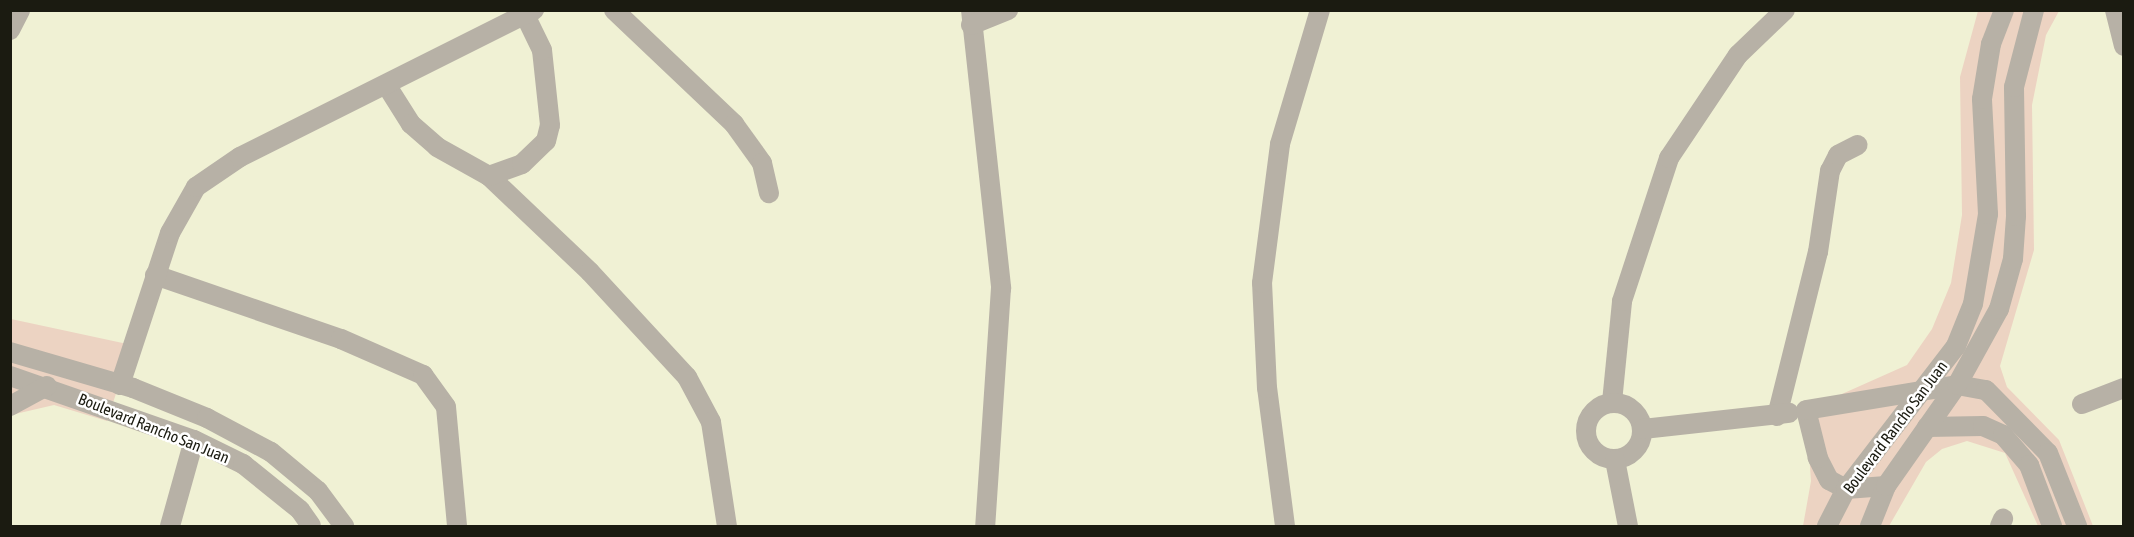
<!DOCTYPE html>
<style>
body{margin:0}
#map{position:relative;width:2134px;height:537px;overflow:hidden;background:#f0f1d4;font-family:"Asap Condensed",sans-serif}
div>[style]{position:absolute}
.green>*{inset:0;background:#ecd3c2}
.minor>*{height:20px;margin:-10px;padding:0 10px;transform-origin:10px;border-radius:10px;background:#b7b1a6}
.minor>.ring{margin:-10px;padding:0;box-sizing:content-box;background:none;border:20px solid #b7b1a6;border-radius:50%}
span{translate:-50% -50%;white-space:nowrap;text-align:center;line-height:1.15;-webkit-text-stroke:5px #fff;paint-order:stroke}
.street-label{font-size:16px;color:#1b1b11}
.frame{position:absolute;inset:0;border:12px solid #1b1b11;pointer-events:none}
</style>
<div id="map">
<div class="green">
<i style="clip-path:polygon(1978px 11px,2059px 11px,2046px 35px,2032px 105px,2034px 250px,2000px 366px,2007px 387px,2059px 440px,2093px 526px,2038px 526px,2005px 453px,1967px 441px,1942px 449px,1926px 462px,1889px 526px,1803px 526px,1811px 481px,1806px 410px,1907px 365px,1932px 329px,1951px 283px,1962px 215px,1960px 77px)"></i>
<i style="clip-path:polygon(11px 319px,132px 345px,107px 421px,54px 405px,11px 415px)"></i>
</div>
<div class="minor">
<i style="left:614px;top:10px;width:166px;rotate:43.5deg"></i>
<i style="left:734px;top:124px;width:48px;rotate:54.3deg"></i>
<i style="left:762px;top:163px;width:31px;rotate:77deg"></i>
<i style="left:971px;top:10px;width:280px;rotate:83.8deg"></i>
<i style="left:1001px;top:288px;width:239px;rotate:93.8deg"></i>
<i style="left:2115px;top:10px;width:37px;rotate:76deg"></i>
<i style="left:971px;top:25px;width:40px;rotate:-22deg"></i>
<i style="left:10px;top:30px;width:22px;rotate:-63deg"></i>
<i style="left:387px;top:86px;width:45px;rotate:57.7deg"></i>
<i style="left:411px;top:124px;width:35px;rotate:41deg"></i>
<i style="left:437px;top:147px;width:60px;rotate:29.1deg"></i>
<i style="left:489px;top:176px;width:139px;rotate:43.5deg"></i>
<i style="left:590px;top:272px;width:143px;rotate:47.3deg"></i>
<i style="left:687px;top:377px;width:51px;rotate:61.9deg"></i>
<i style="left:711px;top:422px;width:105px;rotate:81.3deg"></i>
<i style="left:489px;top:176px;width:35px;rotate:-20deg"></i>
<i style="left:522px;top:164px;width:33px;rotate:-44deg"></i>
<i style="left:546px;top:141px;width:16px;rotate:-76deg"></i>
<i style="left:550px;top:125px;width:75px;rotate:-96.1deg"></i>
<i style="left:542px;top:50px;width:39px;rotate:-116deg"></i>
<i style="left:155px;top:275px;width:197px;rotate:19deg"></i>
<i style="left:341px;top:339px;width:90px;rotate:23.7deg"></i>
<i style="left:423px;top:375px;width:39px;rotate:54deg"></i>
<i style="left:446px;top:407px;width:120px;rotate:84.7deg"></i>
<i style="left:10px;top:352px;width:128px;rotate:16.3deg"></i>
<i style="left:133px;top:388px;width:80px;rotate:22.1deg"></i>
<i style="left:207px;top:418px;width:72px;rotate:28deg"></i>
<i style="left:271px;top:452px;width:61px;rotate:39.7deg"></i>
<i style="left:318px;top:491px;width:44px;rotate:53.4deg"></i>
<i style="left:10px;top:376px;width:195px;rotate:19.2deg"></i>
<i style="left:194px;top:440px;width:55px;rotate:26.1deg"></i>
<i style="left:243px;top:464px;width:73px;rotate:38.9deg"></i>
<i style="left:300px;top:510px;width:19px;rotate:55deg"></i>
<i style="left:120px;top:385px;width:160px;rotate:-71.8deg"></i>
<i style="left:170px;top:233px;width:53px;rotate:-60.5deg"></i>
<i style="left:196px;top:187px;width:53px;rotate:-34.3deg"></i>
<i style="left:240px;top:157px;width:329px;rotate:-26.6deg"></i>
<i style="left:1612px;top:402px;width:101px;rotate:-84.3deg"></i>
<i style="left:1622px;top:301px;width:151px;rotate:-71.8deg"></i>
<i style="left:1669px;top:158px;width:124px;rotate:-56.2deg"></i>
<i style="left:1738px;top:55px;width:65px;rotate:-43.8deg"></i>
<i class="ring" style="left:1586px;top:403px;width:36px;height:36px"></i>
<i style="left:2082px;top:404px;width:45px;rotate:-20.9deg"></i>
<i style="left:10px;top:406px;width:42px;rotate:-28.4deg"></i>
<i style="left:1777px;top:416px;width:169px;rotate:-76deg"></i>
<i style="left:1818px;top:252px;width:82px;rotate:-81.6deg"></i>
<i style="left:1830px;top:171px;width:18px;rotate:-63deg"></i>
<i style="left:1838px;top:155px;width:22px;rotate:-27deg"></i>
<i style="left:1927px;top:427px;width:56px;rotate:-1deg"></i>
<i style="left:1983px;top:426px;width:22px;rotate:24deg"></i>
<i style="left:2003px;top:435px;width:40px;rotate:49deg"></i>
<i style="left:2029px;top:465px;width:65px;rotate:69.3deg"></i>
<i style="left:1643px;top:429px;width:147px;rotate:-6.3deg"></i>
<i style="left:1615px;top:460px;width:67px;rotate:78.9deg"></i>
<i style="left:1886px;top:486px;width:40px;rotate:175.7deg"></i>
<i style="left:1846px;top:489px;width:19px;rotate:-152deg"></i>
<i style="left:1829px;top:480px;width:25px;rotate:-117deg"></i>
<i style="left:1818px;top:458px;width:49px;rotate:-104deg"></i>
<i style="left:1806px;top:410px;width:153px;rotate:-9.4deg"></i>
<i style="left:1957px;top:385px;width:29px;rotate:10deg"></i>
<i style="left:1986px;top:390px;width:88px;rotate:45.5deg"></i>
<i style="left:2048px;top:453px;width:79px;rotate:68.3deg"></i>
<i style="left:170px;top:526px;width:89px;rotate:-74.4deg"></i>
<i style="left:1285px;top:526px;width:139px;rotate:-97.4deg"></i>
<i style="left:1267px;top:388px;width:105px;rotate:-92.7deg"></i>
<i style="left:1262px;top:283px;width:140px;rotate:-82.6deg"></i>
<i style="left:1280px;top:144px;width:140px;rotate:-73.4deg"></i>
<i style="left:1827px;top:526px;width:42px;rotate:-62.8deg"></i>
<i style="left:1846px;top:489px;width:180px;rotate:-52.4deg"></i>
<i style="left:1956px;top:346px;width:45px;rotate:-68deg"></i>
<i style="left:1973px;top:304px;width:91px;rotate:-80.5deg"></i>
<i style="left:1988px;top:214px;width:115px;rotate:-93deg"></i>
<i style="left:1982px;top:99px;width:56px;rotate:-80.7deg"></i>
<i style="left:1991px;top:44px;width:36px;rotate:-69deg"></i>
<i style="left:1870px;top:526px;width:43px;rotate:-68.2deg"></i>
<i style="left:1886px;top:486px;width:123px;rotate:-54.9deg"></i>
<i style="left:1957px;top:385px;width:87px;rotate:-61.1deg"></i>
<i style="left:1999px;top:309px;width:52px;rotate:-74.4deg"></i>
<i style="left:2013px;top:259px;width:43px;rotate:-86deg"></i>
<i style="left:2016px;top:216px;width:129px;rotate:-90.9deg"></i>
<i style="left:2014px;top:87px;width:80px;rotate:-75.4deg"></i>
<i style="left:2000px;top:526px;width:8px;rotate:-67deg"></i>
</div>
<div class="street-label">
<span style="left:1895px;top:427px;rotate:-53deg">Boulevard Rancho San Juan</span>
<span style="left:154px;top:428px;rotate:22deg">Boulevard Rancho San Juan</span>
</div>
<div class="frame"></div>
</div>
